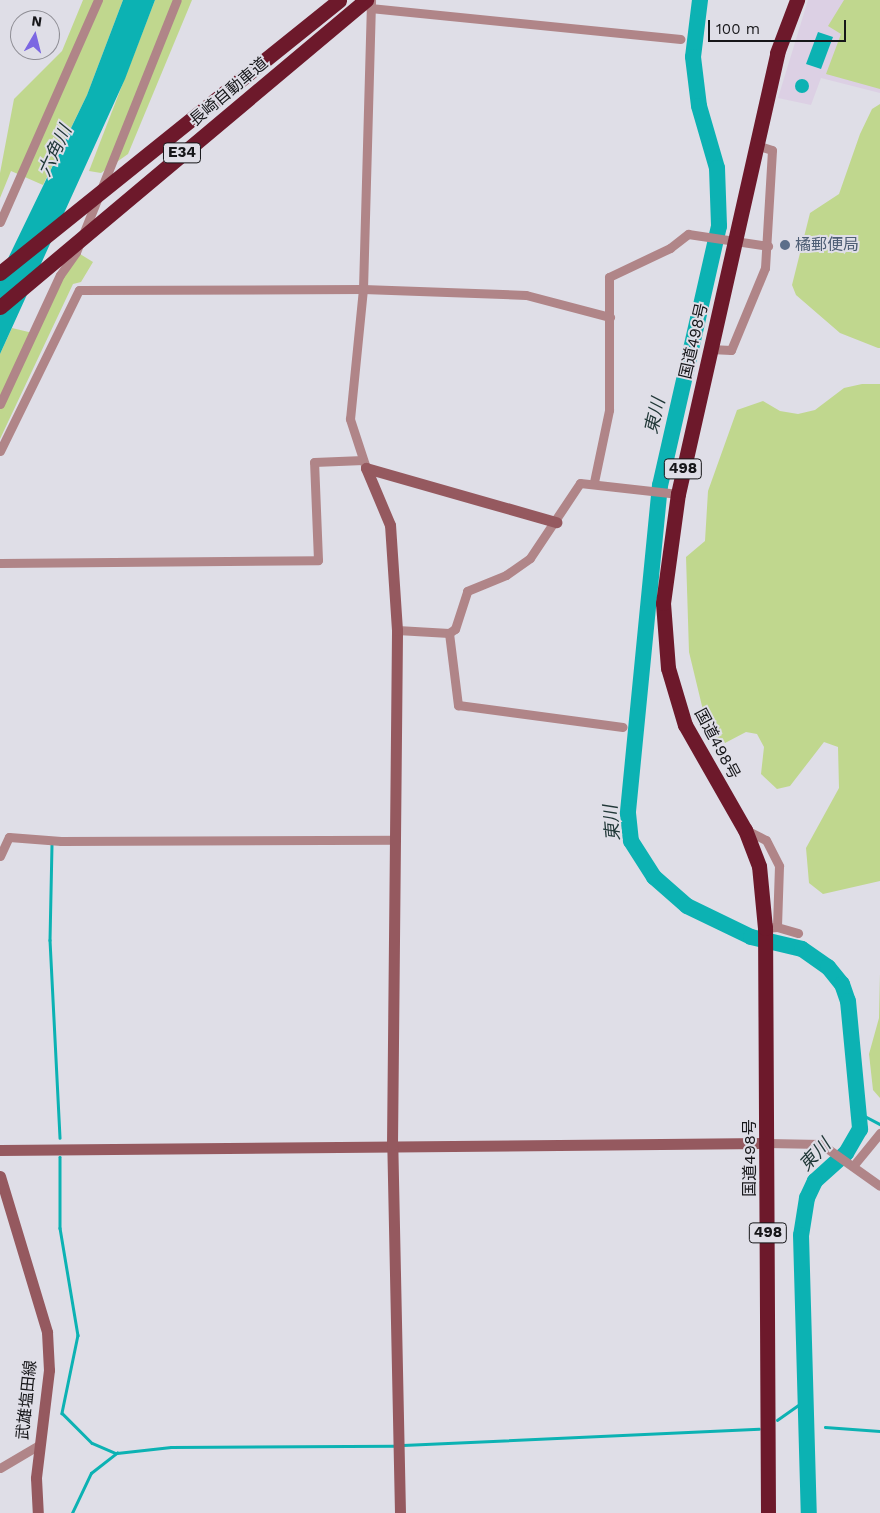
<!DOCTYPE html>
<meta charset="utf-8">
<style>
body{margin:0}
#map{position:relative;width:880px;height:1513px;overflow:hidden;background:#dfdee7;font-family:"Work Sans","Noto Sans JP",sans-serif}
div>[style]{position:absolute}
.education>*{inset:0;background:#dcd0e4}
.green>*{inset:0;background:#c0d78e}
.water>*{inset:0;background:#0cb2b3}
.round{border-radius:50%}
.stream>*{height:2.5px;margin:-1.25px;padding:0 1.25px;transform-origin:1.25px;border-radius:1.25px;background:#0cb2b3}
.river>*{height:16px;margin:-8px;padding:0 8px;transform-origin:8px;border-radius:8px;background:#0cb2b3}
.street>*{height:9px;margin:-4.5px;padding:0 4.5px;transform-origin:4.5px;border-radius:4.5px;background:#b08588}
.secondary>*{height:11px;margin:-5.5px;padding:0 5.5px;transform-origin:5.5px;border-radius:5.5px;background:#95595f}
.highway>*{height:15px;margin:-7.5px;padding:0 7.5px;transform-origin:7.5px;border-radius:7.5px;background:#6d192b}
.highway-bridge>*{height:15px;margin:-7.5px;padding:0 7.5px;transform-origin:7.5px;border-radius:7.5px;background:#6d192b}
.dots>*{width:14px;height:14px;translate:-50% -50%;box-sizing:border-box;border:2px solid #dfdee7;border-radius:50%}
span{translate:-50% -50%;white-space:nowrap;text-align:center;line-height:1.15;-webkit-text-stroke:4px #dfdee7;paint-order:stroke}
.shield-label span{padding:1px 4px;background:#dfdee7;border:1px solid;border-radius:4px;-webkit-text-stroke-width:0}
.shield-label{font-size:15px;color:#161619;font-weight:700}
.street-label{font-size:16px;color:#161619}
.service-label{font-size:16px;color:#4e5e75}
.left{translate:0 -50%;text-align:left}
.water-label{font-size:18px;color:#213838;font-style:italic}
.north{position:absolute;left:10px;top:10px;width:50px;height:50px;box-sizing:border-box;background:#dfdee7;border:1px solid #8f8e95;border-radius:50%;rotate:8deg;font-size:14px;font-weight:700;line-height:20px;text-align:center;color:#161619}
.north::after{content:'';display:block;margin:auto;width:18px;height:22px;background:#7c67e2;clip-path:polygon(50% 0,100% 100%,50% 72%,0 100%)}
.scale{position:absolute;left:708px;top:20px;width:138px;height:22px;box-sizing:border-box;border:2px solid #161619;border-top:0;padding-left:6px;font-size:15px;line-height:18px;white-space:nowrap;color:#161619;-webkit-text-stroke:4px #dfdee7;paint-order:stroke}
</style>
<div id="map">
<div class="education">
<i style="clip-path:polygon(808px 0,880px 0,880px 93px,821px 78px,811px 105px,778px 98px)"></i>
</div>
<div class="green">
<i style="clip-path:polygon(83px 0,123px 0,87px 95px,43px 185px,11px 171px,0 198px,0 173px,14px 99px,62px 51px)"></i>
<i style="clip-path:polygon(155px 0,192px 0,128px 154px,101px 173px,89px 171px)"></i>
<i style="clip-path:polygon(844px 0,880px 0,880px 89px,826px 74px,841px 34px,828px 26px)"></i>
<i style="clip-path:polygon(880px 104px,880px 348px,878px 348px,840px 333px,796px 295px,792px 285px,810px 213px,839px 194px,860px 134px,872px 109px)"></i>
<i style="clip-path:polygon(80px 254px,93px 262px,81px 282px,73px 284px,0 439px,0 354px,12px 328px,37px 334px,63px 277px)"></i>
<i style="clip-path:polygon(862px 384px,880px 384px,880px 881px,823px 894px,809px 883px,806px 848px,839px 788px,838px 747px,824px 742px,790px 786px,777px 789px,761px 774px,764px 747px,757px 734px,746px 732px,725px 743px,708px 731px,689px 652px,686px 557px,705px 541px,708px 491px,737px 410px,763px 401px,780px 411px,798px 414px,815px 410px,844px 388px)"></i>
<i style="clip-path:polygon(880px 973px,880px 1098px,873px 1090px,869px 1054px,879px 1018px)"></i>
</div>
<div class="water">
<i style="clip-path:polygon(123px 0,155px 0,125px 79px,0 354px,0 275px,87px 95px)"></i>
<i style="clip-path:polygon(818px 32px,833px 37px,821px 69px,806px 64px)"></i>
<i class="round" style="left:795px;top:79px;width:14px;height:14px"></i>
</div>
<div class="stream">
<i style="left:52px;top:845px;width:95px;rotate:91.2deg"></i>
<i style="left:50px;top:940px;width:198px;rotate:87.1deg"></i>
<i style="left:859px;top:1113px;width:24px;rotate:28deg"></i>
<i style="left:60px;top:1157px;width:71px;rotate:90deg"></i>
<i style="left:60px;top:1228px;width:109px;rotate:80.5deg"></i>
<i style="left:78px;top:1335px;width:80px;rotate:101.6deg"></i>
<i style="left:62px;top:1413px;width:42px;rotate:45deg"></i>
<i style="left:92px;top:1443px;width:26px;rotate:23deg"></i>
<i style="left:777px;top:1420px;width:35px;rotate:-35deg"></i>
<i style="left:825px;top:1427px;width:55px;rotate:4.2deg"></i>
<i style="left:403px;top:1445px;width:356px;rotate:-2.6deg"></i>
<i style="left:72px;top:1513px;width:44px;rotate:-64.6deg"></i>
<i style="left:91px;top:1473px;width:33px;rotate:-38deg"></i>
<i style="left:117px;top:1453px;width:54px;rotate:-6.3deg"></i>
<i style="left:171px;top:1447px;width:224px;rotate:-0.3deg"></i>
</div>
<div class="river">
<i style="left:700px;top:0;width:57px;rotate:97deg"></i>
<i style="left:693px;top:57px;width:49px;rotate:83deg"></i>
<i style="left:699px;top:106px;width:65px;rotate:73.8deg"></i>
<i style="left:717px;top:168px;width:58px;rotate:88deg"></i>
<i style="left:719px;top:226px;width:266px;rotate:102.8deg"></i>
<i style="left:660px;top:485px;width:330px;rotate:95.6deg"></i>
<i style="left:628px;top:813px;width:28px;rotate:84deg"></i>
<i style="left:631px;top:841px;width:43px;rotate:57.4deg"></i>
<i style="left:654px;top:877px;width:44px;rotate:41.3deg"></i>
<i style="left:687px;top:906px;width:71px;rotate:25.8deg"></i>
<i style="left:751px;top:937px;width:52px;rotate:13.2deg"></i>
<i style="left:802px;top:949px;width:32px;rotate:35deg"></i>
<i style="left:828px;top:967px;width:22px;rotate:51deg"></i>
<i style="left:842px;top:984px;width:18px;rotate:71deg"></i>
<i style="left:848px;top:1001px;width:129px;rotate:84.6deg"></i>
<i style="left:860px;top:1129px;width:28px;rotate:120deg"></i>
<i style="left:846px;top:1153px;width:42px;rotate:137.9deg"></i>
<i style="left:815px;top:1181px;width:19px;rotate:115deg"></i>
<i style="left:807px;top:1198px;width:37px;rotate:99deg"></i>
<i style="left:801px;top:1235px;width:278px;rotate:88.4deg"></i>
</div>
<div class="street">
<i style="left:370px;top:8px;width:312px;rotate:5.7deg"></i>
<i style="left:0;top:222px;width:243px;rotate:-66.2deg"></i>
<i style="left:710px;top:349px;width:21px;rotate:3deg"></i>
<i style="left:731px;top:350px;width:89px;rotate:-67.5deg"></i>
<i style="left:765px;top:268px;width:118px;rotate:-86.6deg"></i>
<i style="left:772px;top:150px;width:17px;rotate:-163deg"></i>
<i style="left:0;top:404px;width:142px;rotate:-65.1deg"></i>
<i style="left:60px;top:275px;width:28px;rotate:-55deg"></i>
<i style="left:76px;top:252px;width:271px;rotate:-68.2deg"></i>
<i style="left:0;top:451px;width:179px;rotate:-63.9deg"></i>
<i style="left:79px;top:290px;width:284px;rotate:-0.2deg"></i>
<i style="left:363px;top:289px;width:163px;rotate:2.1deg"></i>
<i style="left:526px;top:295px;width:87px;rotate:14.7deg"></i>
<i style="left:366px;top:468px;width:52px;rotate:-108.1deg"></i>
<i style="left:350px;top:419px;width:131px;rotate:-84.3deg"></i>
<i style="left:363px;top:289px;width:289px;rotate:-88.4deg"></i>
<i style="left:594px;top:482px;width:74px;rotate:-78.2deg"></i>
<i style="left:609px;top:410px;width:133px;rotate:-90deg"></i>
<i style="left:609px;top:277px;width:68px;rotate:-25.4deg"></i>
<i style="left:670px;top:248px;width:23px;rotate:-38deg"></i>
<i style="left:688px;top:234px;width:81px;rotate:8.5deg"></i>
<i style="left:0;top:563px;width:318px;rotate:-0.5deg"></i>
<i style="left:318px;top:560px;width:98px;rotate:-92.3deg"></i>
<i style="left:314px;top:462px;width:49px;rotate:-2.3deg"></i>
<i style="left:397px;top:630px;width:52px;rotate:3.3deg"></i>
<i style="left:449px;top:633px;width:7px;rotate:-34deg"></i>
<i style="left:455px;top:629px;width:40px;rotate:-72deg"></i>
<i style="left:467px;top:591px;width:42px;rotate:-22.3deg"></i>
<i style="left:506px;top:575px;width:29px;rotate:-35deg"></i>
<i style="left:530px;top:558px;width:90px;rotate:-56.3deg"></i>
<i style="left:580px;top:483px;width:99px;rotate:6.4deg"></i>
<i style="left:449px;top:633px;width:73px;rotate:82.9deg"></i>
<i style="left:458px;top:705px;width:166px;rotate:7.6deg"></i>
<i style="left:746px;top:830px;width:22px;rotate:27deg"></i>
<i style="left:766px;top:840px;width:29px;rotate:63deg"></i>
<i style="left:779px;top:866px;width:61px;rotate:91.9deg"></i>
<i style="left:777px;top:927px;width:12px;rotate:175deg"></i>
<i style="left:0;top:856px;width:21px;rotate:-65deg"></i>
<i style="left:9px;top:837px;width:52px;rotate:4.4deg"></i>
<i style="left:61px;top:841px;width:335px;rotate:-0.2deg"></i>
<i style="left:777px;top:927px;width:22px;rotate:16deg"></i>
<i style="left:767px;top:1143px;width:54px;rotate:1.1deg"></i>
<i style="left:821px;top:1144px;width:72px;rotate:35.4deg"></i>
<i style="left:853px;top:1166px;width:43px;rotate:-50.7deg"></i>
<i style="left:0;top:1468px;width:45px;rotate:-30.5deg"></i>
</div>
<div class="secondary">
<i style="left:0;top:1150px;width:767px;rotate:-0.52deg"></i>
<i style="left:0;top:1176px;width:163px;rotate:73.2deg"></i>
<i style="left:47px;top:1332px;width:38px;rotate:87deg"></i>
<i style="left:49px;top:1370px;width:109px;rotate:96.9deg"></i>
<i style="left:36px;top:1478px;width:35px;rotate:87deg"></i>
<i style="left:400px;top:1513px;width:368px;rotate:-91.2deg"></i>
<i style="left:392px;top:1145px;width:515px;rotate:-89.44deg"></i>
<i style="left:397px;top:630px;width:105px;rotate:-93.8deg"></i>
<i style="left:390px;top:525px;width:62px;rotate:-112.8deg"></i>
<i style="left:366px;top:468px;width:198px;rotate:15.9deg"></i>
</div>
<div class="highway">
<i style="left:768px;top:1513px;width:585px;rotate:-90.29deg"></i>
<i style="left:765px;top:928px;width:62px;rotate:-95.5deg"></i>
<i style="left:759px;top:866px;width:39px;rotate:-111deg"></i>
<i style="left:745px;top:830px;width:121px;rotate:-119.7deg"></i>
<i style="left:685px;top:725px;width:59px;rotate:-106.6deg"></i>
<i style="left:668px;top:668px;width:65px;rotate:-94.4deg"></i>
<i style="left:663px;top:603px;width:110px;rotate:-82.2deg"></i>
<i style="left:678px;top:494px;width:452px;rotate:-77.3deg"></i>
<i style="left:777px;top:53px;width:57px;rotate:-69.3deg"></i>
</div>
<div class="highway-bridge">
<i style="left:0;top:273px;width:435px;rotate:-38.8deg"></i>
<i style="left:0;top:307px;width:478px;rotate:-40deg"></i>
</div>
<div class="dots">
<i style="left:785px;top:245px;background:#5c6f8a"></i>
</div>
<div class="shield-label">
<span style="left:182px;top:153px">E34</span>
<span style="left:683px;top:469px">498</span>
<span style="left:768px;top:1233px">498</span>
</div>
<div class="street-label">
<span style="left:229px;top:92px;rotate:-40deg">長崎自動車道</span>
<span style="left:694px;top:341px;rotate:-77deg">国道498号</span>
<span style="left:717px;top:744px;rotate:62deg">国道498号</span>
<span style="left:750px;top:1158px;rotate:-90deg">国道498号</span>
<span style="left:27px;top:1400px;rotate:-84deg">武雄塩田線</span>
</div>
<div class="service-label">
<span class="left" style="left:795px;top:245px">橘郵便局</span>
</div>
<div class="water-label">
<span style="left:55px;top:151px;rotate:-65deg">六角川</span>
<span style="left:655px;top:416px;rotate:-77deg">東川</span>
<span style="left:612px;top:823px;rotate:-95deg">東川</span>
<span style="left:815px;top:1155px;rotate:-47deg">東川</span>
</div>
<div class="north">N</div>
<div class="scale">100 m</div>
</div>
